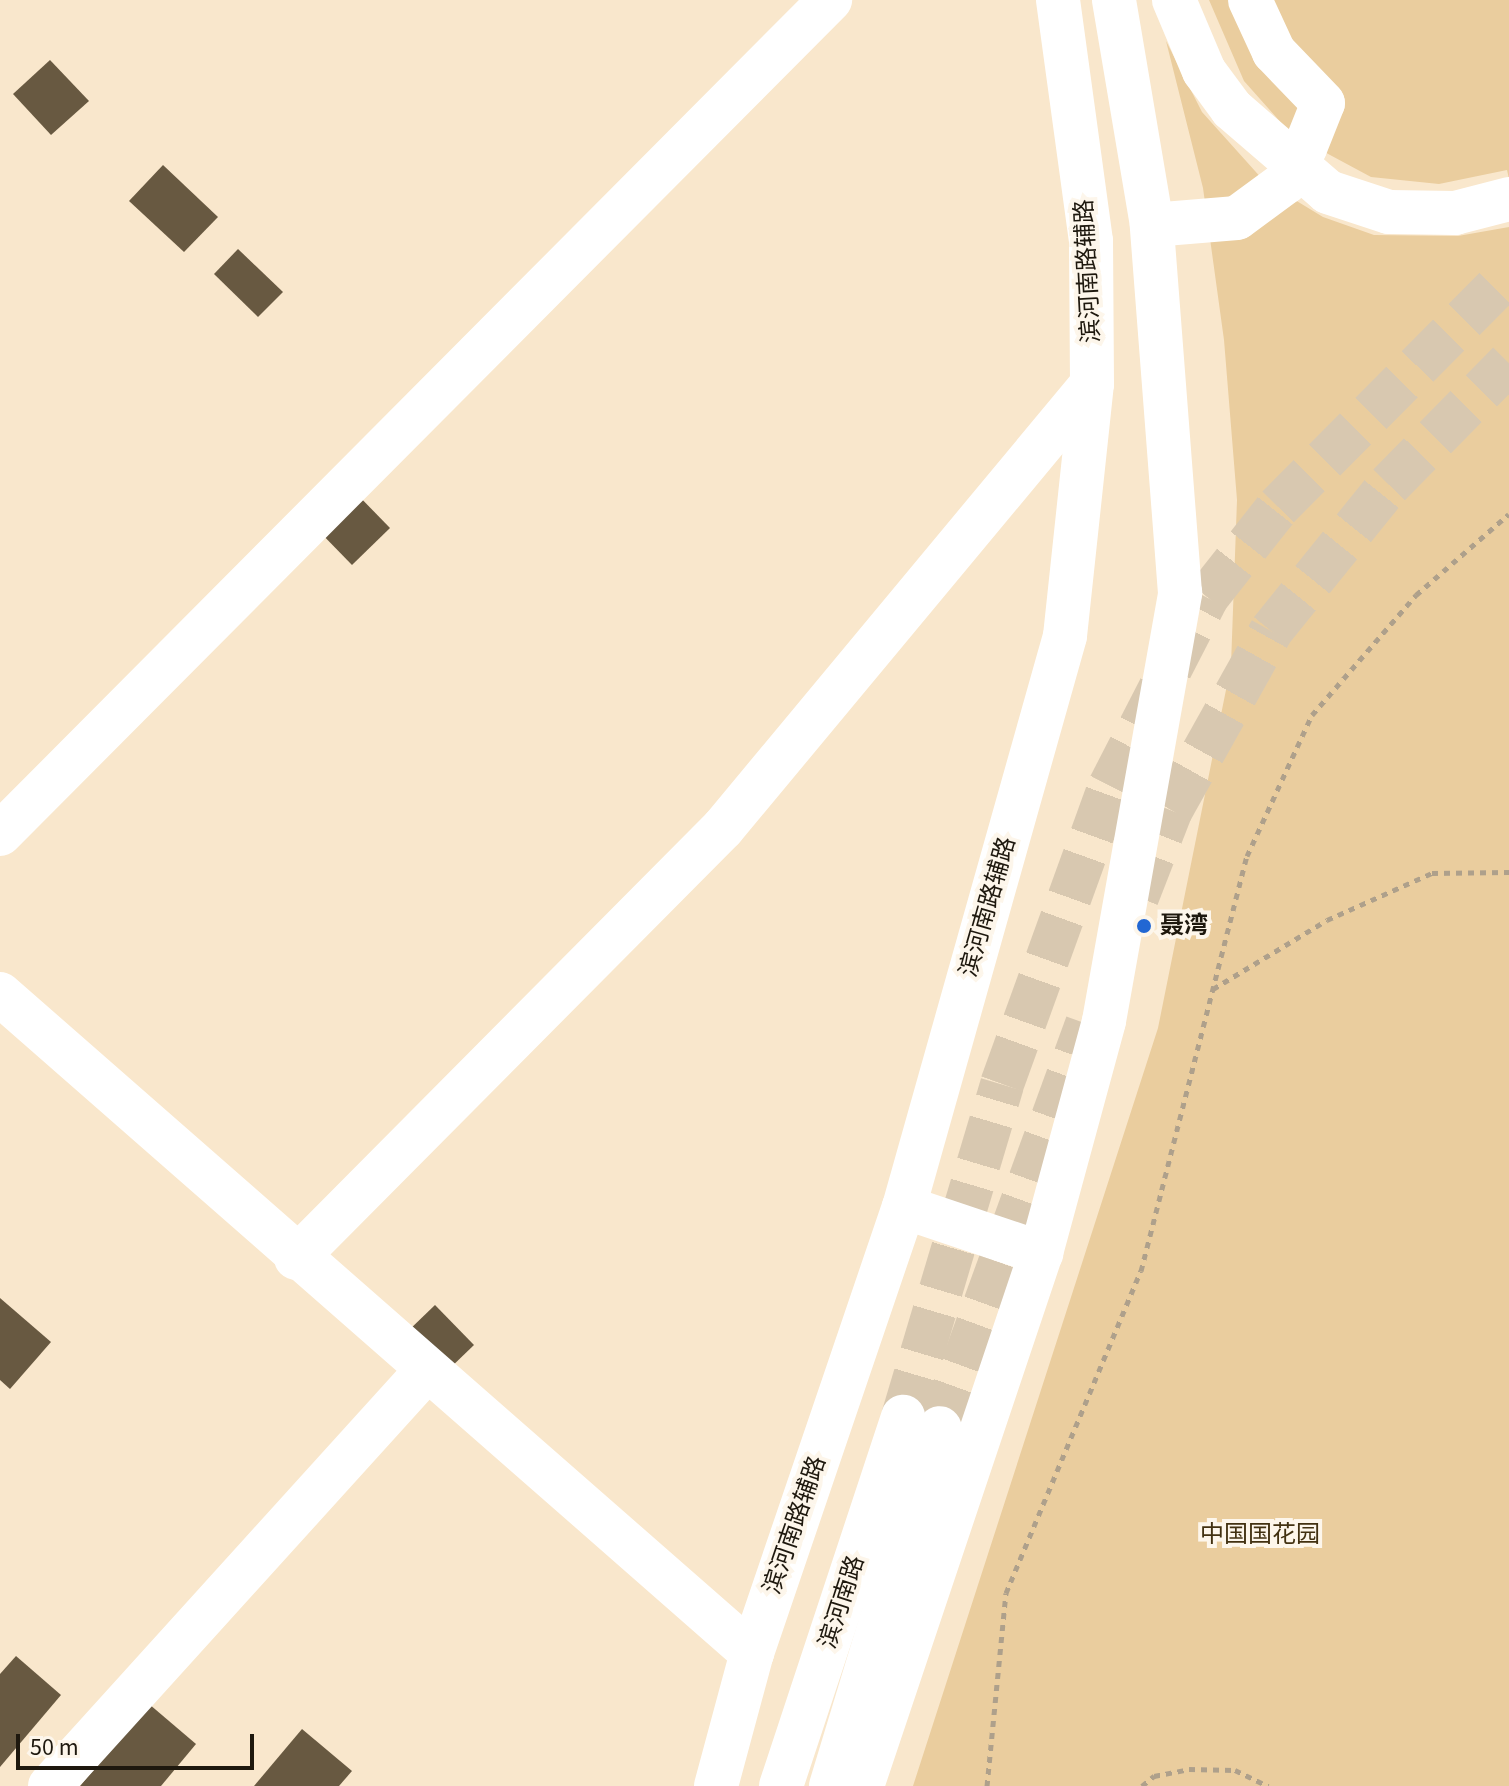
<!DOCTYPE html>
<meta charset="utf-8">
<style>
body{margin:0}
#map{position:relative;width:1509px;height:1786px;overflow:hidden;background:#f9e7cc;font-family:"Source Sans 3","Noto Sans SC",sans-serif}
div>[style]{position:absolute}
.green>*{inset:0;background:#eacd9e}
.building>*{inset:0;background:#685941}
.major-tunnel>*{height:44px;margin-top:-22px;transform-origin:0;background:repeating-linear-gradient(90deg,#d8c8b0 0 44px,transparent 0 66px)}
.path>*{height:5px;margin-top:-2.5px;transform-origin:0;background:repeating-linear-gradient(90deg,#aea08b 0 6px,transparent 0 12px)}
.minor>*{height:44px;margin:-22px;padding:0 22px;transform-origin:22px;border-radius:22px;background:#fff}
.major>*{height:44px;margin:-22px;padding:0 22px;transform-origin:22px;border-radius:22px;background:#fff}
.dots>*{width:22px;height:22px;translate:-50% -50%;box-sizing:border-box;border:4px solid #fdf6eb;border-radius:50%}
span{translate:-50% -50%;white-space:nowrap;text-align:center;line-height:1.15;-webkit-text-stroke:8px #fdf6eb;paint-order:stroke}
.street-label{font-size:24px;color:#1e180e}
.poi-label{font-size:24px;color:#1e180e;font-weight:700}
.left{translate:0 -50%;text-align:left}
.park-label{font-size:24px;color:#423111}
.scale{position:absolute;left:16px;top:1734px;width:238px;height:36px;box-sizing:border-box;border:4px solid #1e180e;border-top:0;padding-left:10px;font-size:24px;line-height:28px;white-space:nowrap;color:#1e180e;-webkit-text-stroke:6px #fdf6eb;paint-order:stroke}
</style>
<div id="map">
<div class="green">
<i style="clip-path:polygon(1209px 0,1509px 0,1509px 179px,1507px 170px,1439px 184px,1371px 177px,1291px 134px,1244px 81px)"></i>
<i style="clip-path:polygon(1166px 41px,1202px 112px,1264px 181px,1323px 217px,1374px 235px,1458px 236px,1509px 227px,1509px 1786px,913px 1786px,1158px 1028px,1231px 665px,1237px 500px,1224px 340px,1203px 188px)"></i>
</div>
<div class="building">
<i style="clip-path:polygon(50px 60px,89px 101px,51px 135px,13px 94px)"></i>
<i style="clip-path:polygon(163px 165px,218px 217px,184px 252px,129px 201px)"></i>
<i style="clip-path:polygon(238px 249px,283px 292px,258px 317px,214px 274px)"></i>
<i style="clip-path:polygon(352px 489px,390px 528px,352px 565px,314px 526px)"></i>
<i style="clip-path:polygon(0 1298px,51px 1342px,10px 1389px,0 1380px)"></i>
<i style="clip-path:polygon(435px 1305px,474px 1345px,446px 1372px,407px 1332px)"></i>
<i style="clip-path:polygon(16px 1656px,61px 1695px,0 1767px,0 1674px)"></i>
<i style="clip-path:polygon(149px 1704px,196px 1744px,161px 1786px,80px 1786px)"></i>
<i style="clip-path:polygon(302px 1729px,352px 1771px,339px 1786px,254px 1786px)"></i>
</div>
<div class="major-tunnel">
<i style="left:1137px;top:897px;width:93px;rotate:-68.7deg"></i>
<i style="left:1171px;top:810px;width:205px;rotate:-60.8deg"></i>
<i style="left:1271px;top:631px;width:188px;rotate:-51.1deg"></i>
<i style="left:1389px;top:485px;width:171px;rotate:-45.5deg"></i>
<i style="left:903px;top:1417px;width:347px;rotate:-73.4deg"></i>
<i style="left:1002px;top:1084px;width:317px;rotate:-70.1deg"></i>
<i style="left:1110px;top:786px;width:212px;rotate:-62.8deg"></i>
<i style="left:1207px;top:597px;width:115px;rotate:-51.7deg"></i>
<i style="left:1278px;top:507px;width:328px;rotate:-45.2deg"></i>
<i style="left:940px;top:1428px;width:430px;rotate:-70deg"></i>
</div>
<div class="path">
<i style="left:1213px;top:989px;width:133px;rotate:-31.2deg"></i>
<i style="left:1327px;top:920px;width:115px;rotate:-24.1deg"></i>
<i style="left:1432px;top:873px;width:77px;rotate:-0.7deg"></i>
<i style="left:987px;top:1786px;width:194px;rotate:-84.4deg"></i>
<i style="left:1006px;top:1593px;width:349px;rotate:-67.3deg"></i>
<i style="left:1141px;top:1271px;width:428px;rotate:-75.7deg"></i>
<i style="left:1247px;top:856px;width:155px;rotate:-65.3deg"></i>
<i style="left:1312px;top:715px;width:159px;rotate:-49.1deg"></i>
<i style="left:1416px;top:595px;width:123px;rotate:-41.1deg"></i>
<i style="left:1142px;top:1786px;width:16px;rotate:-40deg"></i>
<i style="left:1154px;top:1776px;width:36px;rotate:-11deg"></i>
<i style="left:1189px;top:1769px;width:46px;rotate:1.2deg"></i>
<i style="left:1235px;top:1770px;width:37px;rotate:26deg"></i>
</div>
<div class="minor">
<i style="left:1152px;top:225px;width:85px;rotate:-4.7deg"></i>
<i style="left:1237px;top:218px;width:61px;rotate:-36.3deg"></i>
<i style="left:1286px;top:182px;width:39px;rotate:-61deg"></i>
<i style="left:1305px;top:148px;width:48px;rotate:-68.2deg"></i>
<i style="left:1323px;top:103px;width:71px;rotate:-133.9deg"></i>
<i style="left:1274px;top:52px;width:57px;rotate:-114.8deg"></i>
<i style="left:0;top:834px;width:1177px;rotate:-45.14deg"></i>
<i style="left:0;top:994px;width:1000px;rotate:41.23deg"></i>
<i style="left:296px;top:1258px;width:606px;rotate:-45.2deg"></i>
<i style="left:723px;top:828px;width:577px;rotate:-50.27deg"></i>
<i style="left:50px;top:1786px;width:559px;rotate:-47.83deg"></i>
</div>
<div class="major">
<i style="left:1174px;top:0;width:77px;rotate:67.1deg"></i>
<i style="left:1204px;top:71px;width:47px;rotate:53.6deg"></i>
<i style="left:1232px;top:109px;width:127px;rotate:40.8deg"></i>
<i style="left:1328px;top:192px;width:64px;rotate:18.2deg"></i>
<i style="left:1389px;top:212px;width:66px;rotate:0.9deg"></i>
<i style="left:1455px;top:213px;width:56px;rotate:-14.5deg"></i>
<i style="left:904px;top:1207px;width:145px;rotate:18.6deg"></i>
<i style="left:716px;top:1786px;width:138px;rotate:-74.9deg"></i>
<i style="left:752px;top:1653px;width:471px;rotate:-71.2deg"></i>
<i style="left:904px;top:1207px;width:593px;rotate:-74.25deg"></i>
<i style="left:1065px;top:636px;width:253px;rotate:-83.9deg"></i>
<i style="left:1092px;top:384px;width:143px;rotate:-90.4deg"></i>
<i style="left:1091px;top:241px;width:243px;rotate:-97.8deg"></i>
<i style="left:781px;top:1786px;width:389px;rotate:-71.7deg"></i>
<i style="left:831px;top:1786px;width:374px;rotate:-73.1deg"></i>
<i style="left:862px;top:1786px;width:562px;rotate:-71.44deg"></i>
<i style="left:1041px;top:1253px;width:240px;rotate:-74.8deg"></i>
<i style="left:1104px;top:1021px;width:435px;rotate:-79.9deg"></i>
<i style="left:1180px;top:593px;width:369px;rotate:-94.4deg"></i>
<i style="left:1152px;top:225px;width:228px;rotate:-99.6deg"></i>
</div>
<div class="dots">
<i style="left:1144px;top:926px;background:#2267d3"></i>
</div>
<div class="street-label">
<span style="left:1088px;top:271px;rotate:-93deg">滨河南路辅路</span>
<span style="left:988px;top:907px;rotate:-74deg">滨河南路辅路</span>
<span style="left:795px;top:1525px;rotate:-71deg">滨河南路辅路</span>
<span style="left:842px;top:1602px;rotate:-72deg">滨河南路</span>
</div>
<div class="poi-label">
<span class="left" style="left:1160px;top:926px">聂湾</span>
</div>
<div class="park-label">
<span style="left:1260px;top:1535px">中国国花园</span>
</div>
<div class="scale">50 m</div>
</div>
